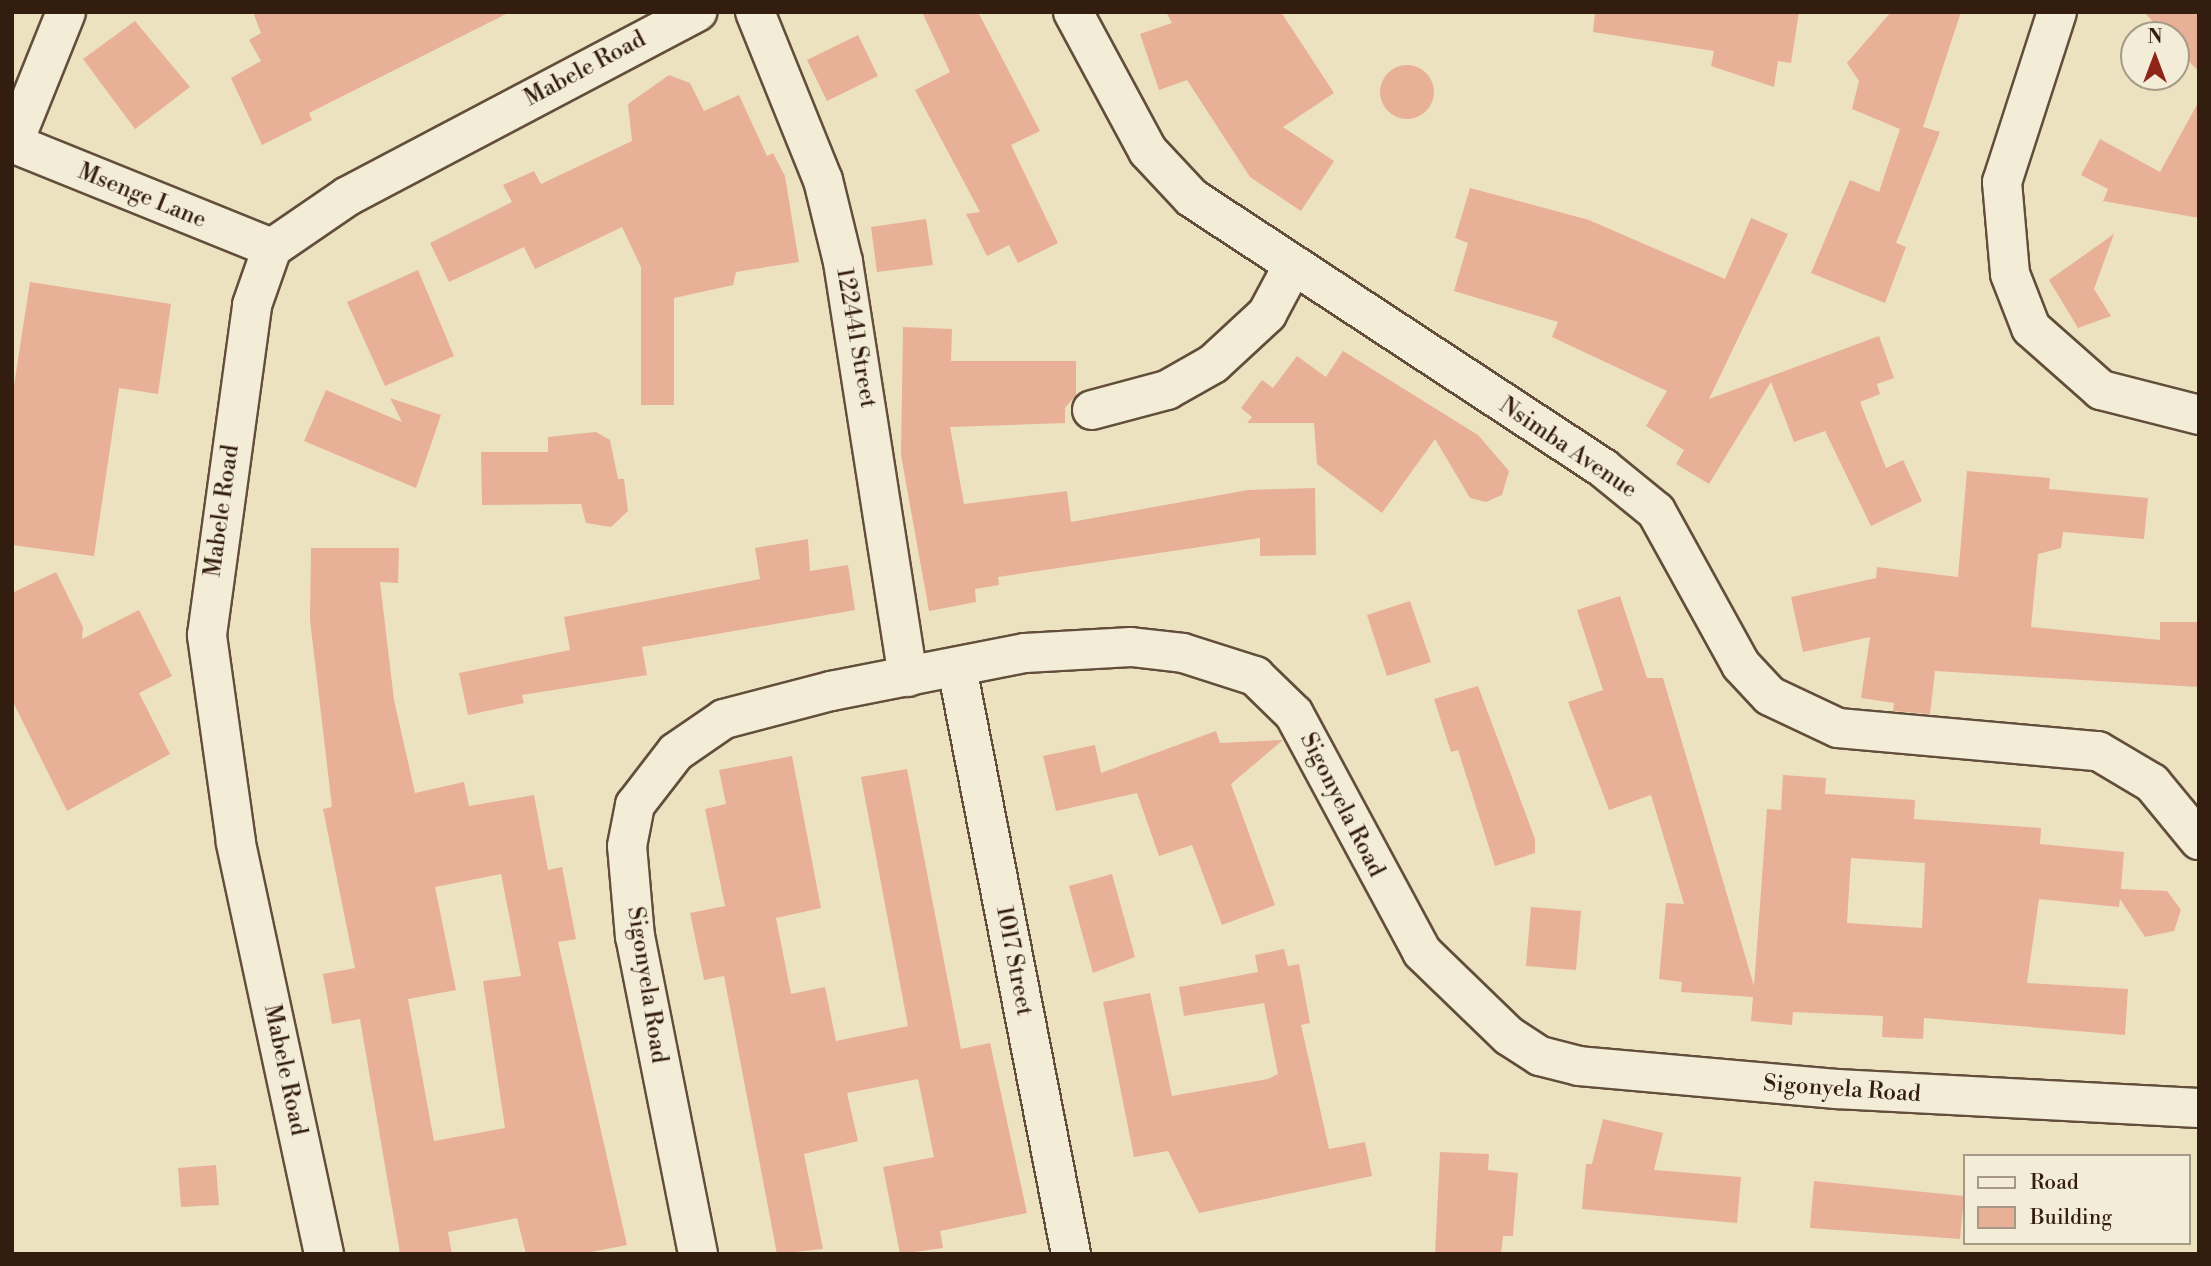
<!DOCTYPE html>
<style>
body{margin:0}
#map{position:relative;width:2211px;height:1266px;overflow:hidden;background:#ede2c0;font-family:"Libre Bodoni",serif}
div>[style]{position:absolute}
.building>*{inset:0;background:#e8b097}
.round{border-radius:50%}
.roads{filter:drop-shadow(2px 0 #624e3b) drop-shadow(-2px 0 #624e3b) drop-shadow(0 2px #624e3b) drop-shadow(0 -2px #624e3b)}
.street>*{height:38px;margin:-19px;padding:0 19px;transform-origin:19px;border-radius:19px;background:#f3ecd6}
span{translate:-50% -50%;white-space:nowrap;text-align:center;line-height:1.15;-webkit-text-stroke:5px #f3ecd6;paint-order:stroke}
.street-label{font-size:23px;color:#331d0f}
.frame{position:absolute;inset:0;border:14px solid #331d0f;pointer-events:none}
.legend{position:absolute;left:1963px;top:1154px;width:228px;height:91px;box-sizing:border-box;background:#f3ecd6;border:2px solid #a69986;margin:0;padding:9px 12px;list-style:none;font-size:21px;color:#331d0f}
.legend li{display:flex;align-items:center;gap:14px;height:35px}
.legend b{width:35px;border:2px solid #a69986}
.north{position:absolute;left:2120px;top:21px;width:70px;height:70px;box-sizing:border-box;background:#f3ecd6;border:2px solid #a69986;border-radius:50%;rotate:0deg;font-size:19px;font-weight:700;line-height:28px;text-align:center;color:#331d0f}
.north::after{content:'';display:block;margin:auto;width:24px;height:32px;background:#8f2418;clip-path:polygon(50% 0,100% 100%,50% 72%,0 100%)}
</style>
<div id="map">
<div class="building">
<i style="clip-path:polygon(253px 12px,510px 12px,309px 113px,312px 120px,262px 145px,231px 78px,261px 61px,249px 40px,261px 33px)"></i>
<i style="clip-path:polygon(922px 12px,978px 12px,1040px 131px,1011px 145px,1058px 243px,1018px 263px,1009px 245px,987px 256px,966px 214px,980px 212px,915px 90px,950px 72px)"></i>
<i style="clip-path:polygon(1166px 12px,1281px 12px,1334px 93px,1283px 127px,1334px 161px,1301px 211px,1250px 177px,1187px 80px,1159px 90px,1140px 34px,1172px 23px)"></i>
<i style="clip-path:polygon(1595px 12px,1799px 12px,1791px 63px,1778px 61px,1774px 87px,1711px 66px,1714px 51px,1593px 32px)"></i>
<i style="clip-path:polygon(1891px 12px,1961px 12px,1923px 127px,1940px 132px,1896px 243px,1906px 247px,1885px 303px,1811px 273px,1850px 180px,1879px 192px,1900px 129px,1852px 109px,1859px 81px,1847px 63px)"></i>
<i style="clip-path:polygon(2144px 12px,2199px 12px,2199px 72px,2176px 47px,2176px 35px,2165px 35px)"></i>
<i style="clip-path:polygon(135px 21px,190px 87px,135px 129px,83px 59px)"></i>
<i style="clip-path:polygon(858px 35px,878px 76px,827px 101px,807px 60px)"></i>
<i class="round" style="left:1380px;top:65px;width:54px;height:54px"></i>
<i style="clip-path:polygon(669px 75px,690px 83px,704px 111px,739px 95px,767px 156px,773px 153px,785px 176px,799px 262px,736px 272px,733px 285px,674px 298px,674px 405px,641px 405px,641px 267px,622px 227px,535px 269px,524px 247px,449px 282px,430px 243px,512px 202px,503px 185px,534px 171px,541px 184px,632px 141px,628px 104px)"></i>
<i style="clip-path:polygon(2199px 101px,2199px 218px,2103px 201px,2108px 189px,2081px 175px,2100px 139px,2160px 172px)"></i>
<i style="clip-path:polygon(1470px 188px,1589px 220px,1725px 279px,1751px 218px,1788px 234px,1709px 399px,1879px 336px,1894px 378px,1877px 384px,1880px 394px,1860px 402px,1886px 468px,1903px 460px,1922px 501px,1871px 526px,1825px 431px,1794px 442px,1771px 382px,1709px 484px,1676px 464px,1684px 450px,1646px 426px,1667px 391px,1552px 337px,1558px 322px,1454px 291px,1468px 243px,1455px 238px)"></i>
<i style="clip-path:polygon(926px 219px,933px 265px,877px 272px,871px 227px)"></i>
<i style="clip-path:polygon(2114px 234px,2094px 289px,2111px 316px,2078px 328px,2049px 280px)"></i>
<i style="clip-path:polygon(418px 270px,454px 356px,385px 386px,347px 302px)"></i>
<i style="clip-path:polygon(30px 282px,171px 304px,158px 394px,119px 388px,94px 556px,12px 545px,12px 398px)"></i>
<i style="clip-path:polygon(903px 327px,952px 329px,951px 361px,1076px 361px,1076px 395px,1065px 408px,1065px 423px,950px 427px,964px 504px,1067px 491px,1071px 522px,1248px 490px,1315px 488px,1316px 555px,1260px 556px,1260px 538px,998px 577px,999px 585px,975px 589px,976px 602px,929px 611px,901px 455px)"></i>
<i style="clip-path:polygon(1343px 351px,1478px 435px,1509px 471px,1502px 495px,1486px 502px,1470px 498px,1435px 439px,1382px 513px,1317px 464px,1314px 423px,1247px 423px,1252px 417px,1241px 408px,1262px 380px,1273px 388px,1297px 356px,1326px 377px)"></i>
<i style="clip-path:polygon(326px 390px,402px 422px,390px 398px,441px 415px,416px 488px,304px 441px)"></i>
<i style="clip-path:polygon(596px 432px,610px 440px,618px 479px,624px 479px,628px 511px,611px 527px,586px 523px,581px 504px,482px 505px,481px 452px,548px 452px,548px 437px)"></i>
<i style="clip-path:polygon(1967px 471px,2050px 478px,2049px 489px,2148px 498px,2144px 539px,2063px 532px,2061px 548px,2038px 554px,2031px 627px,2160px 640px,2160px 622px,2199px 622px,2199px 687px,1935px 671px,1930px 714px,1893px 711px,1894px 703px,1861px 698px,1870px 637px,1803px 652px,1791px 597px,1876px 578px,1877px 567px,1958px 577px)"></i>
<i style="clip-path:polygon(808px 539px,810px 571px,848px 565px,855px 610px,642px 647px,647px 675px,522px 695px,524px 703px,468px 715px,459px 673px,570px 650px,564px 617px,760px 579px,755px 548px)"></i>
<i style="clip-path:polygon(evenodd,311px 548px,399px 548px,398px 583px,380px 582px,394px 700px,415px 793px,464px 782px,469px 806px,534px 795px,548px 870px,562px 867px,576px 939px,558px 942px,627px 1245px,581px 1254px,526px 1254px,517px 1218px,448px 1232px,452px 1254px,400px 1254px,360px 1019px,332px 1024px,323px 974px,355px 968px,323px 809px,332px 807px,310px 620px,311px 548px,501px 874px,521px 976px,483px 981px,505px 1128px,434px 1141px,408px 999px,456px 990px,435px 887px,501px 874px)"></i>
<i style="clip-path:polygon(56px 572px,83px 627px,82px 639px,139px 610px,172px 676px,139px 693px,170px 754px,67px 811px,12px 700px,12px 593px)"></i>
<i style="clip-path:polygon(evenodd,1620px 596px,1647px 678px,1663px 678px,1754px 986px,1767px 809px,1781px 810px,1783px 775px,1826px 778px,1825px 794px,1915px 800px,1914px 819px,2041px 828px,2040px 844px,2124px 852px,2121px 889px,2167px 891px,2181px 910px,2174px 931px,2145px 937px,2120px 899px,2119px 907px,2039px 899px,2027px 983px,2128px 989px,2125px 1035px,1924px 1018px,1923px 1039px,1882px 1037px,1883px 1016px,1793px 1012px,1792px 1025px,1751px 1021px,1753px 997px,1681px 992px,1682px 982px,1659px 979px,1666px 903px,1684px 904px,1651px 795px,1609px 810px,1568px 702px,1603px 690px,1577px 610px,1620px 596px,1851px 858px,1925px 863px,1922px 928px,1847px 923px,1851px 858px)"></i>
<i style="clip-path:polygon(1410px 601px,1431px 662px,1387px 676px,1367px 615px)"></i>
<i style="clip-path:polygon(1478px 686px,1535px 839px,1535px 853px,1495px 866px,1458px 750px,1451px 752px,1434px 699px)"></i>
<i style="clip-path:polygon(1216px 731px,1220px 743px,1283px 740px,1231px 784px,1275px 905px,1222px 925px,1192px 845px,1159px 856px,1137px 793px,1056px 811px,1043px 756px,1095px 745px,1101px 773px)"></i>
<i style="clip-path:polygon(792px 756px,821px 908px,776px 918px,791px 994px,825px 987px,836px 1041px,908px 1026px,861px 777px,907px 769px,961px 1049px,990px 1043px,1027px 1213px,940px 1231px,943px 1248px,900px 1254px,883px 1167px,934px 1157px,918px 1079px,847px 1093px,858px 1141px,804px 1154px,823px 1249px,777px 1254px,724px 976px,704px 980px,690px 913px,725px 906px,705px 809px,726px 804px,719px 770px)"></i>
<i style="clip-path:polygon(1112px 874px,1135px 957px,1093px 973px,1069px 886px)"></i>
<i style="clip-path:polygon(1531px 907px,1581px 911px,1576px 970px,1526px 966px)"></i>
<i style="clip-path:polygon(1284px 949px,1288px 966px,1299px 964px,1310px 1023px,1301px 1025px,1329px 1149px,1365px 1142px,1372px 1176px,1199px 1213px,1168px 1151px,1134px 1157px,1103px 1002px,1150px 993px,1172px 1096px,1268px 1079px,1278px 1074px,1264px 1003px,1184px 1016px,1179px 987px,1258px 972px,1255px 955px)"></i>
<i style="clip-path:polygon(1603px 1119px,1663px 1133px,1654px 1170px,1741px 1177px,1737px 1223px,1582px 1209px,1586px 1164px,1592px 1164px)"></i>
<i style="clip-path:polygon(1440px 1152px,1489px 1154px,1488px 1170px,1518px 1173px,1513px 1236px,1503px 1236px,1501px 1254px,1435px 1254px)"></i>
<i style="clip-path:polygon(216px 1165px,219px 1205px,181px 1207px,178px 1168px)"></i>
<i style="clip-path:polygon(1814px 1181px,1964px 1196px,1960px 1239px,1810px 1228px)"></i>
</div>
<div class="roads">
<div class="street">
<i style="left:755px;top:12px;width:181px;rotate:68deg"></i>
<i style="left:823px;top:180px;width:84px;rotate:76.3deg"></i>
<i style="left:843px;top:262px;width:420px;rotate:81.1deg"></i>
<i style="left:1073px;top:12px;width:158px;rotate:61.7deg"></i>
<i style="left:1148px;top:151px;width:64px;rotate:46.9deg"></i>
<i style="left:1192px;top:198px;width:492px;rotate:33.3deg"></i>
<i style="left:1603px;top:468px;width:68px;rotate:39.1deg"></i>
<i style="left:1656px;top:511px;width:176px;rotate:61.1deg"></i>
<i style="left:1741px;top:665px;width:42px;rotate:46.9deg"></i>
<i style="left:1770px;top:696px;width:75px;rotate:25.2deg"></i>
<i style="left:1838px;top:728px;width:261px;rotate:5.1deg"></i>
<i style="left:2098px;top:751px;width:63px;rotate:30.7deg"></i>
<i style="left:2152px;top:783px;width:74px;rotate:50.5deg"></i>
<i style="left:2057px;top:12px;width:179px;rotate:107.9deg"></i>
<i style="left:2002px;top:182px;width:92px;rotate:85deg"></i>
<i style="left:2010px;top:274px;width:58px;rotate:68.7deg"></i>
<i style="left:2031px;top:328px;width:94px;rotate:41.5deg"></i>
<i style="left:2101px;top:390px;width:101px;rotate:14.3deg"></i>
<i style="left:12px;top:143px;width:280px;rotate:22deg"></i>
<i style="left:13px;top:144px;width:142px;rotate:-68.1deg"></i>
<i style="left:1092px;top:410px;width:78px;rotate:-14.9deg"></i>
<i style="left:1167px;top:390px;width:53px;rotate:-29.5deg"></i>
<i style="left:1213px;top:364px;width:74px;rotate:-42.8deg"></i>
<i style="left:1267px;top:314px;width:51px;rotate:-61.9deg"></i>
<i style="left:957px;top:668px;width:597px;rotate:78.99deg"></i>
<i style="left:324px;top:1254px;width:421px;rotate:-102.1deg"></i>
<i style="left:236px;top:842px;width:209px;rotate:-98deg"></i>
<i style="left:207px;top:635px;width:333px;rotate:-82.2deg"></i>
<i style="left:252px;top:305px;width:60px;rotate:-70.7deg"></i>
<i style="left:272px;top:248px;width:92px;rotate:-34.4deg"></i>
<i style="left:348px;top:196px;width:395px;rotate:-27.8deg"></i>
<i style="left:698px;top:1254px;width:323px;rotate:-101.2deg"></i>
<i style="left:635px;top:937px;width:91px;rotate:-95deg"></i>
<i style="left:627px;top:846px;width:42px;rotate:-79deg"></i>
<i style="left:635px;top:805px;width:67px;rotate:-52.3deg"></i>
<i style="left:676px;top:752px;width:58px;rotate:-34.5deg"></i>
<i style="left:724px;top:719px;width:111px;rotate:-14.7deg"></i>
<i style="left:831px;top:691px;width:198px;rotate:-11.1deg"></i>
<i style="left:1025px;top:653px;width:106px;rotate:-3.2deg"></i>
<i style="left:1131px;top:647px;width:52px;rotate:6.6deg"></i>
<i style="left:1183px;top:653px;width:76px;rotate:17.7deg"></i>
<i style="left:1255px;top:676px;width:54px;rotate:44.3deg"></i>
<i style="left:1294px;top:714px;width:270px;rotate:61.7deg"></i>
<i style="left:1422px;top:952px;width:121px;rotate:44deg"></i>
<i style="left:1509px;top:1036px;width:37px;rotate:33deg"></i>
<i style="left:1540px;top:1056px;width:40px;rotate:14.4deg"></i>
<i style="left:1579px;top:1066px;width:259px;rotate:5.1deg"></i>
<i style="left:1837px;top:1089px;width:362px;rotate:3deg"></i>
</div>
</div>
<div class="street-label">
<span style="left:585px;top:69px;rotate:-28deg">Mabele Road</span>
<span style="left:142px;top:196px;rotate:22deg">Msenge Lane</span>
<span style="left:856px;top:338px;rotate:80deg">122441 Street</span>
<span style="left:1568px;top:448px;rotate:34deg">Nsimba Avenue</span>
<span style="left:222px;top:511px;rotate:-82deg">Mabele Road</span>
<span style="left:1342px;top:805px;rotate:63deg">Sigonyela Road</span>
<span style="left:1014px;top:961px;rotate:79deg">1017 Street</span>
<span style="left:647px;top:985px;rotate:81deg">Sigonyela Road</span>
<span style="left:285px;top:1070px;rotate:78deg">Mabele Road</span>
<span style="left:1842px;top:1089px;rotate:4deg">Sigonyela Road</span>
</div>
<div class="frame"></div>
<ul class="legend">
<li><b style="height:9px;background:#f3ecd6"></b>Road</li>
<li><b style="height:19px;background:#e8b097"></b>Building</li>
</ul>
<div class="north">N</div>
</div>
